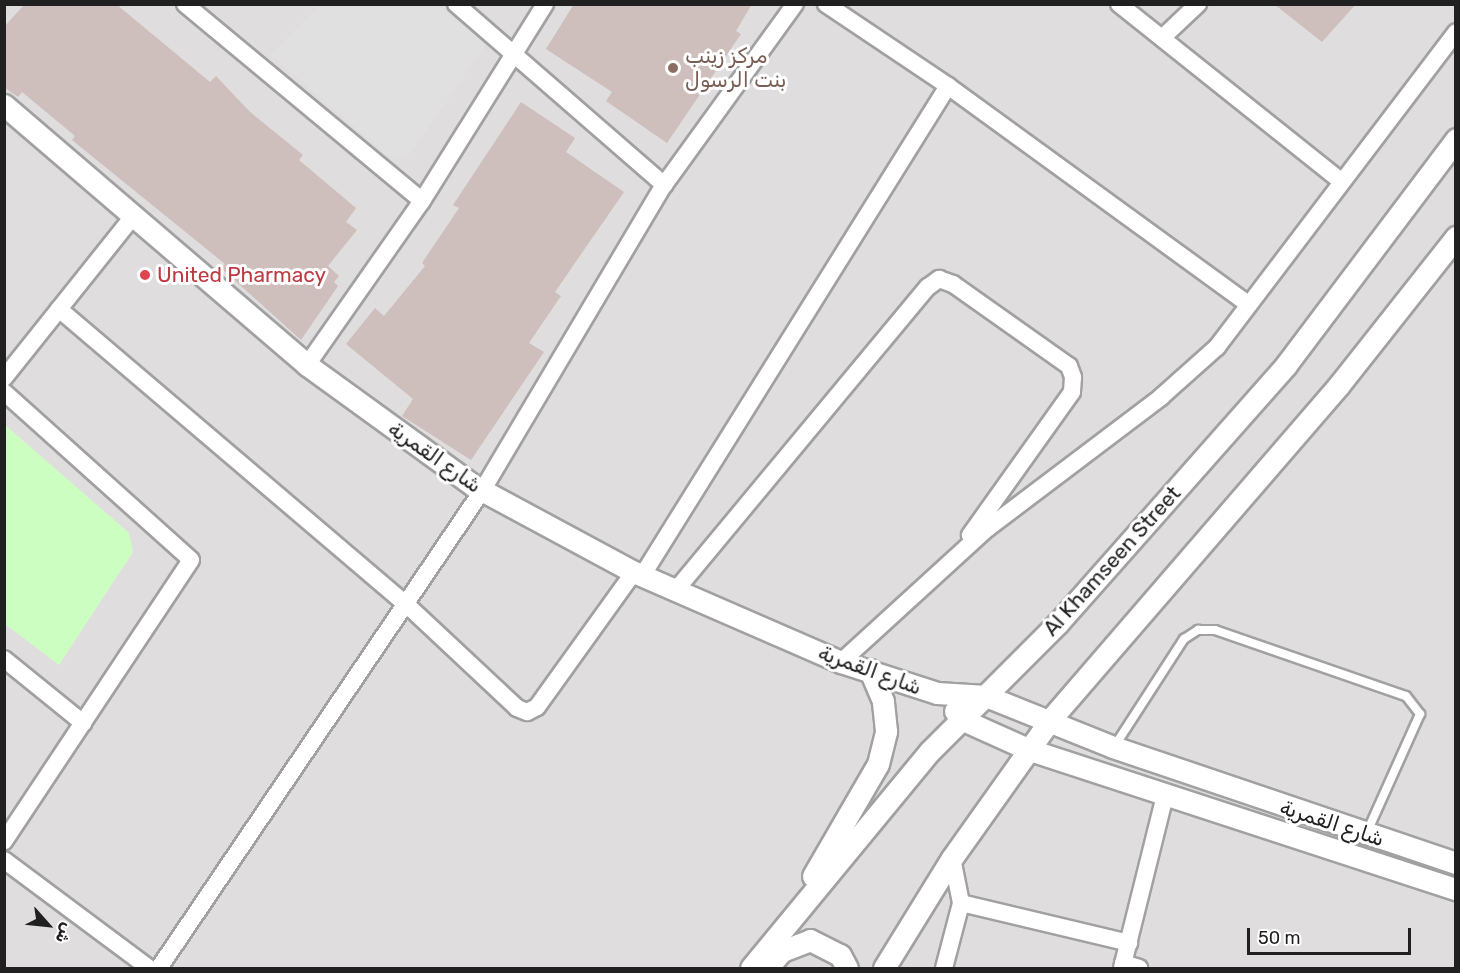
<!DOCTYPE html>
<meta charset="utf-8">
<style>
body{margin:0}
#map{position:relative;width:1460px;height:973px;overflow:hidden;background:#f2ebe6;font-family:Rubik,"Noto Naskh Arabic",sans-serif}
div>[style]{position:absolute}
.residential>*{inset:0;background:#dfddde}
.park>*{inset:0;background:#cdfec1}
.parking>*{inset:0;background:#e0e0e0}
.building>*{inset:0;background:#cebfbc}
.roads{filter:drop-shadow(2px 0 #a1a1a1) drop-shadow(-2px 0 #a1a1a1) drop-shadow(0 2px #a1a1a1) drop-shadow(0 -2px #a1a1a1)}
.service>*{height:8px;margin:-4px;padding:0 4px;transform-origin:4px;border-radius:4px;background:#fff}
.minor>*{height:16px;margin:-8px;padding:0 8px;transform-origin:8px;border-radius:8px;background:#fff}
.tertiary>*{height:21px;margin:-10.5px;padding:0 10.5px;transform-origin:10.5px;border-radius:10.5px;background:#fff}
.dots>*{width:16px;height:16px;translate:-50% -50%;box-sizing:border-box;border:3px solid #fff;border-radius:50%}
span{translate:-50% -50%;white-space:nowrap;text-align:center;line-height:1.15;-webkit-text-stroke:6px #fff;paint-order:stroke}
.education-label{font-size:21px;color:#785e54}
.left{translate:0 -50%;text-align:left}
.health-label{font-size:21px;color:#be3a42}
.street-label{font-size:21px;color:#202020}
.frame{position:absolute;inset:0;border:6px solid #202020;pointer-events:none}
.north{position:absolute;left:18px;top:895px;width:60px;height:60px;-webkit-text-stroke:4px #fff;paint-order:stroke;rotate:117deg;font-size:16px;font-weight:700;line-height:24px;text-align:center;color:#202020}
.north::after{content:'';display:block;margin:auto;width:21px;height:27px;background:#202020;clip-path:polygon(50% 0,100% 100%,50% 72%,0 100%)}
.scale{position:absolute;left:1247px;top:928px;width:164px;height:27px;box-sizing:border-box;border:3px solid #202020;border-top:0;padding-left:8px;font-size:18px;line-height:21px;white-space:nowrap;color:#202020;-webkit-text-stroke:4px #fff;paint-order:stroke}
</style>
<div id="map">
<div class="residential">
<i style="clip-path:polygon(5px 5px,1455px 5px,1455px 968px,5px 968px)"></i>
</div>
<div class="park">
<i style="clip-path:polygon(4px 424px,129px 533px,133px 552px,59px 665px,5px 624px)"></i>
</div>
<div class="parking">
<i style="clip-path:polygon(320px 4px,438px 5px,486px 45px,406px 160px,389px 156px,271px 55px)"></i>
</div>
<div class="building">
<i style="clip-path:polygon(25px 4px,116px 4px,210px 82px,216px 76px,250px 112px,303px 155px,299px 160px,356px 208px,346px 222px,357px 230px,328px 266px,339px 276px,334px 282px,338px 286px,301px 340px,221px 268px,225px 264px,72px 140px,75px 136px,22px 92px,18px 97px,4px 87px,4px 27px)"></i>
<i style="clip-path:polygon(574px 4px,752px 4px,736px 31px,741px 34px,667px 143px,606px 101px,612px 92px,546px 49px)"></i>
<i style="clip-path:polygon(1274px 4px,1356px 4px,1322px 42px)"></i>
<i style="clip-path:polygon(521px 102px,575px 138px,566px 152px,624px 192px,555px 292px,561px 296px,529px 343px,544px 352px,471px 460px,402px 416px,413px 399px,346px 344px,375px 308px,384px 316px,425px 266px,422px 263px,459px 208px,453px 205px)"></i>
</div>
<div class="roads">
<div class="service">
<i style="left:1114px;top:747px;width:129px;rotate:-57.1deg"></i>
<i style="left:1184px;top:639px;width:17px;rotate:-33deg"></i>
<i style="left:1198px;top:630px;width:17px"></i>
<i style="left:1215px;top:630px;width:202px;rotate:19.1deg"></i>
<i style="left:1406px;top:696px;width:23px;rotate:52deg"></i>
<i style="left:1420px;top:714px;width:132px;rotate:114.2deg"></i>
</div>
<div class="minor">
<i style="left:185px;top:4px;width:308px;rotate:39.7deg"></i>
<i style="left:456px;top:4px;width:276px;rotate:41deg"></i>
<i style="left:826px;top:4px;width:147px;rotate:33.9deg"></i>
<i style="left:948px;top:86px;width:372px;rotate:36deg"></i>
<i style="left:1119px;top:4px;width:285px;rotate:38.6deg"></i>
<i style="left:1162px;top:38px;width:50px;rotate:-43.4deg"></i>
<i style="left:59px;top:309px;width:455px;rotate:40.4deg"></i>
<i style="left:406px;top:604px;width:152px;rotate:43.1deg"></i>
<i style="left:517px;top:708px;width:11px;rotate:22deg"></i>
<i style="left:527px;top:712px;width:11px;rotate:-27deg"></i>
<i style="left:537px;top:707px;width:166px;rotate:-54.3deg"></i>
<i style="left:307px;top:365px;width:200px;rotate:-55deg"></i>
<i style="left:422px;top:201px;width:232px;rotate:-58deg"></i>
<i style="left:4px;top:378px;width:208px;rotate:-51.4deg"></i>
<i style="left:4px;top:392px;width:251px;rotate:41.9deg"></i>
<i style="left:191px;top:560px;width:338px;rotate:123.6deg"></i>
<i style="left:642px;top:576px;width:578px;rotate:-58.02deg"></i>
<i style="left:676px;top:590px;width:394px;rotate:-50.3deg"></i>
<i style="left:928px;top:287px;width:14px;rotate:-36deg"></i>
<i style="left:939px;top:279px;width:15px;rotate:20deg"></i>
<i style="left:953px;top:284px;width:142px;rotate:35.3deg"></i>
<i style="left:1069px;top:366px;width:12px;rotate:70deg"></i>
<i style="left:1073px;top:377px;width:15px;rotate:94deg"></i>
<i style="left:1072px;top:392px;width:176px;rotate:125.5deg"></i>
<i style="left:4px;top:659px;width:102px;rotate:39deg"></i>
<i style="left:841px;top:662px;width:199px;rotate:-42.4deg"></i>
<i style="left:988px;top:528px;width:217px;rotate:-37.1deg"></i>
<i style="left:1161px;top:397px;width:75px;rotate:-41.8deg"></i>
<i style="left:1217px;top:347px;width:395px;rotate:-52.8deg"></i>
<i style="left:4px;top:860px;width:181px;rotate:36.7deg"></i>
<i style="left:961px;top:903px;width:173px;rotate:13.4deg"></i>
<i style="left:1123px;top:963px;width:17px;rotate:17deg"></i>
<i style="left:159px;top:968px;width:576px;rotate:-55.9deg"></i>
<i style="left:482px;top:491px;width:356px;rotate:-59.3deg"></i>
<i style="left:664px;top:185px;width:223px;rotate:-54.1deg"></i>
<i style="left:944px;top:968px;width:67px;rotate:-75.3deg"></i>
<i style="left:961px;top:903px;width:46px;rotate:-101.3deg"></i>
<i style="left:1122px;top:968px;width:178px;rotate:-76deg"></i>
</div>
<div class="tertiary">
<i style="left:4px;top:105px;width:399px;rotate:40.6deg"></i>
<i style="left:307px;top:365px;width:206px;rotate:35.9deg"></i>
<i style="left:474px;top:486px;width:182px;rotate:28.3deg"></i>
<i style="left:634px;top:572px;width:226px;rotate:23.5deg"></i>
<i style="left:841px;top:662px;width:101px;rotate:17.9deg"></i>
<i style="left:937px;top:693px;width:49px;rotate:3.5deg"></i>
<i style="left:986px;top:696px;width:137px;rotate:21.9deg"></i>
<i style="left:1113px;top:747px;width:362px;rotate:18.7deg"></i>
<i style="left:955px;top:711px;width:12px;rotate:48deg"></i>
<i style="left:963px;top:720px;width:73px;rotate:24.1deg"></i>
<i style="left:1030px;top:750px;width:448px;rotate:18.1deg"></i>
<i style="left:813px;top:876px;width:129px;rotate:-59.9deg"></i>
<i style="left:878px;top:764px;width:34px;rotate:-76deg"></i>
<i style="left:886px;top:731px;width:30px;rotate:-96deg"></i>
<i style="left:883px;top:701px;width:34px;rotate:-113deg"></i>
<i style="left:751px;top:968px;width:281px;rotate:-50.5deg"></i>
<i style="left:930px;top:751px;width:181px;rotate:-45deg"></i>
<i style="left:1058px;top:623px;width:344px;rotate:-48.5deg"></i>
<i style="left:1286px;top:365px;width:283px;rotate:-53deg"></i>
<i style="left:767px;top:968px;width:23px;rotate:-49deg"></i>
<i style="left:782px;top:951px;width:30px;rotate:-21deg"></i>
<i style="left:810px;top:940px;width:34px;rotate:27deg"></i>
<i style="left:840px;top:955px;width:15px;rotate:62deg"></i>
<i style="left:884px;top:968px;width:129px;rotate:-58.3deg"></i>
<i style="left:952px;top:858px;width:169px;rotate:-54.6deg"></i>
<i style="left:1050px;top:720px;width:442px;rotate:-49.2deg"></i>
<i style="left:1339px;top:385px;width:189px;rotate:-51.7deg"></i>
</div>
</div>
<div class="dots">
<i style="left:673px;top:68px;background:#8d6e63"></i>
<i style="left:145px;top:275px;background:#e0444e"></i>
</div>
<div class="education-label">
<span class="left" style="left:685px;top:68px">مركز زينب<br>بنت الرسول</span>
</div>
<div class="health-label">
<span class="left" style="left:157px;top:275px">United Pharmacy</span>
</div>
<div class="street-label">
<span style="left:435px;top:457px;rotate:35deg">شارع القمرية</span>
<span style="left:1112px;top:561px;rotate:-48deg">Al Khamseen Street</span>
<span style="left:870px;top:670px;rotate:20deg">شارع القمرية</span>
<span style="left:1332px;top:823px;rotate:18deg">شارع القمرية</span>
</div>
<div class="frame"></div>
<div class="north">ش</div>
<div class="scale">50 m</div>
</div>
